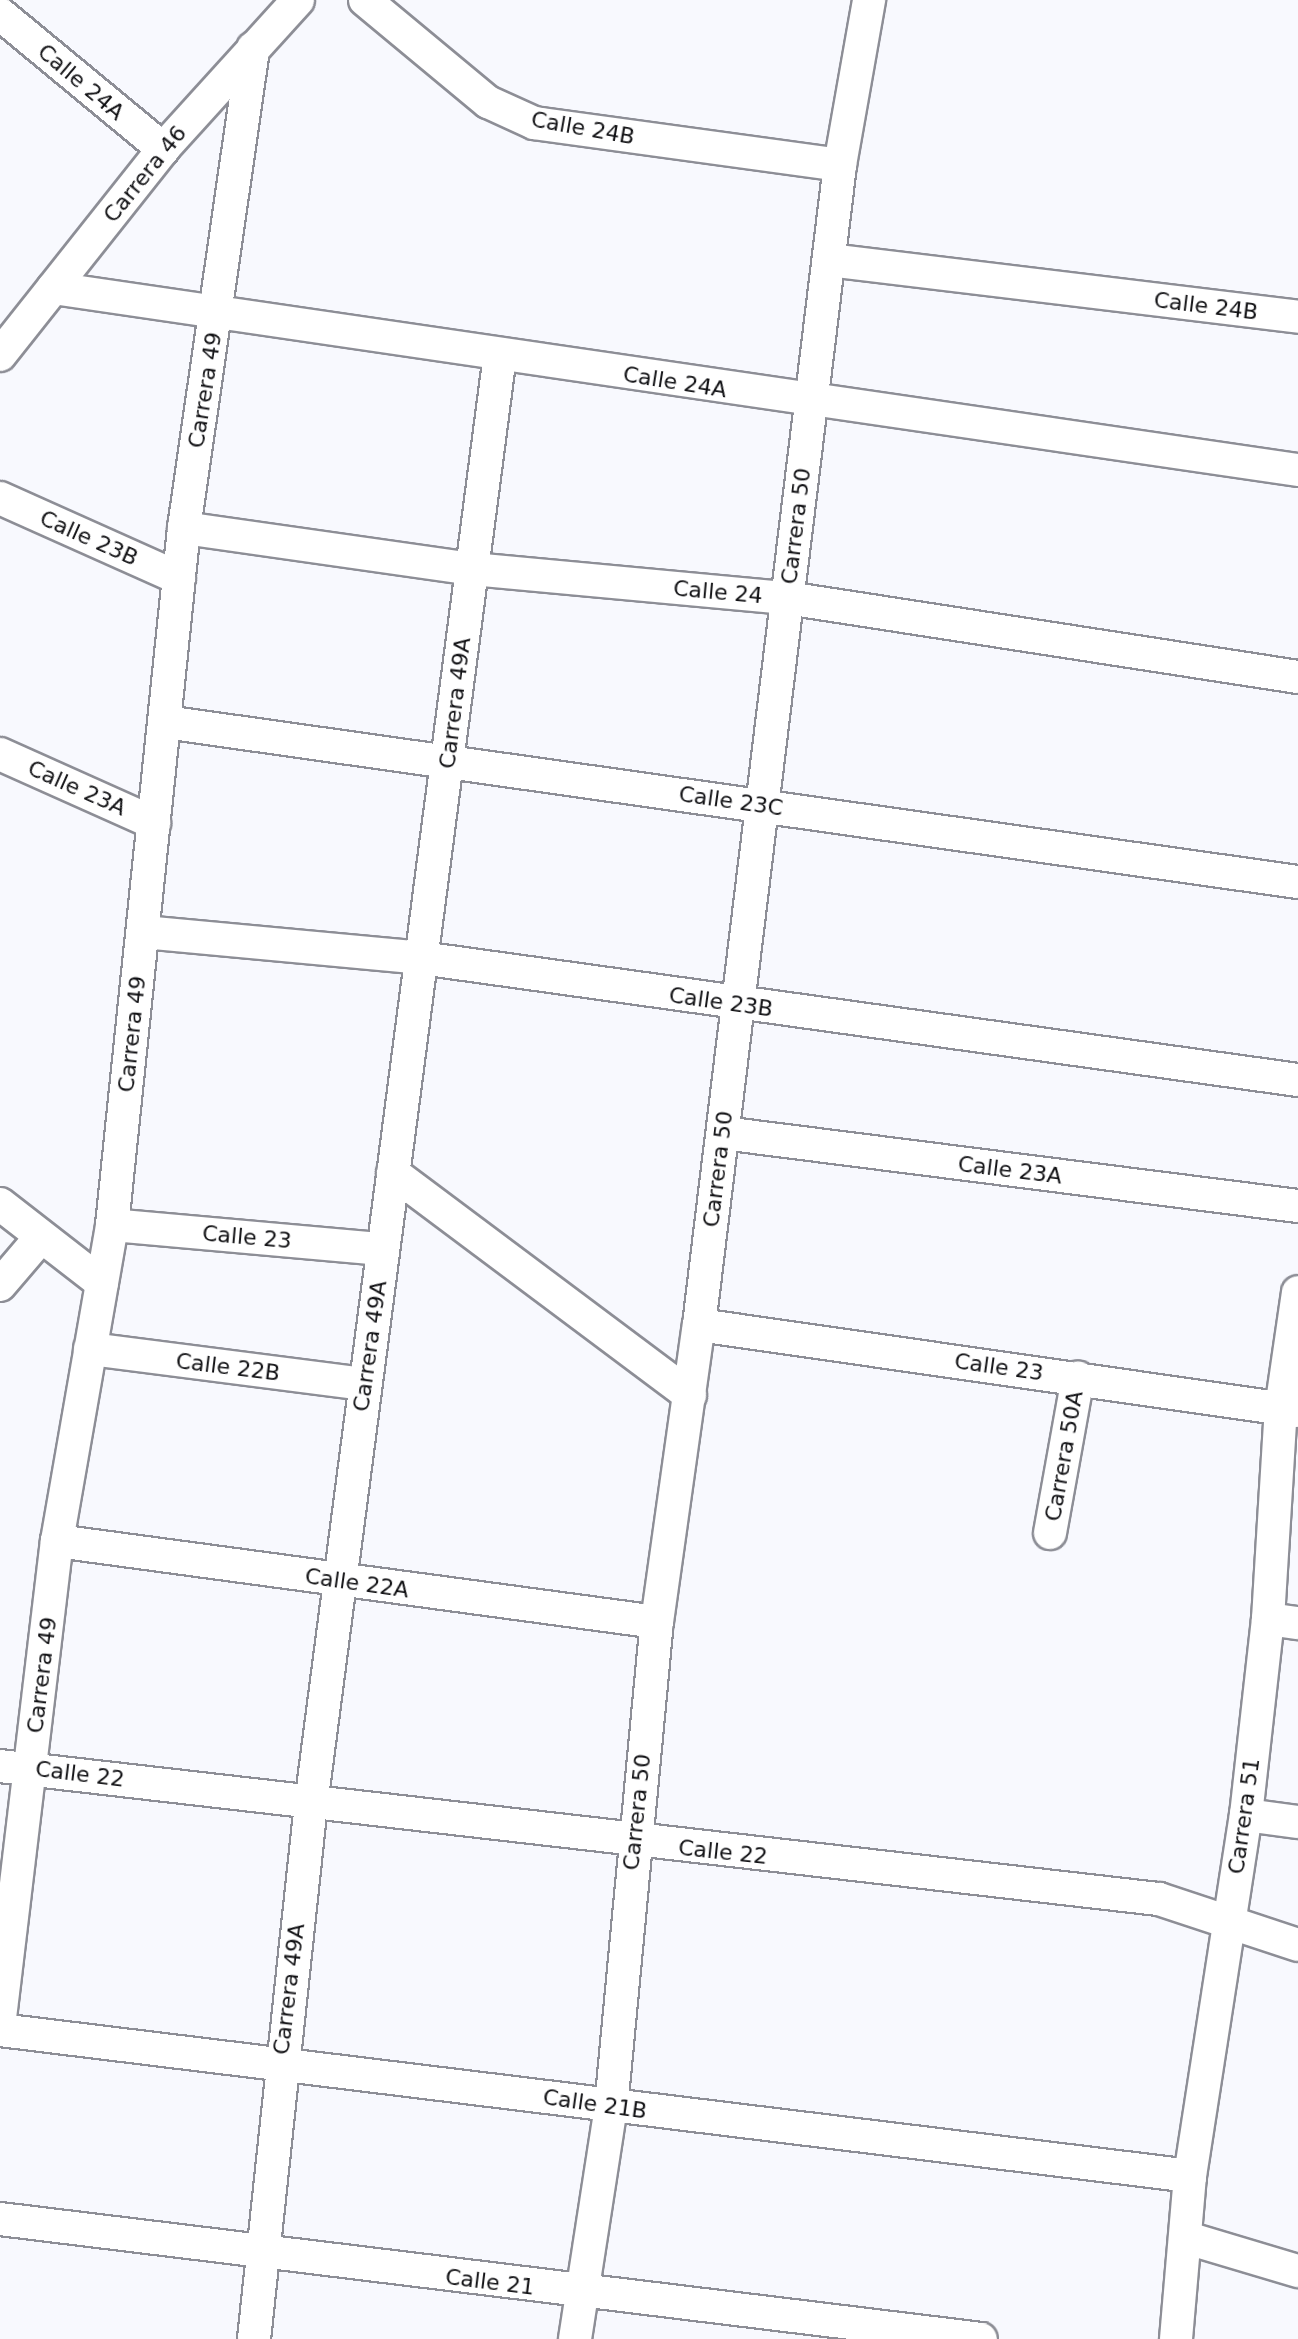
<!DOCTYPE html>
<style>
body{margin:0}
#map{position:relative;width:1298px;height:2339px;overflow:hidden;background:#f8f9fe;font-family:"DejaVu Sans",sans-serif}
div>[style]{position:absolute}
.roads{filter:drop-shadow(2px 0 #8d8e96) drop-shadow(-2px 0 #8d8e96) drop-shadow(0 2px #8d8e96) drop-shadow(0 -2px #8d8e96)}
.street>*{height:32px;margin:-16px;padding:0 16px;transform-origin:16px;border-radius:16px;background:#fff}
span{translate:-50% -50%;white-space:nowrap;text-align:center;line-height:1.15;-webkit-text-stroke:8px #fff;paint-order:stroke}
.street-label{font-size:22px;color:#101013}
</style>
<div id="map">
<div class="roads">
<div class="street">
<i style="left:365px;top:0;width:160px;rotate:39.7deg"></i>
<i style="left:488px;top:102px;width:51px;rotate:24.5deg"></i>
<i style="left:534px;top:123px;width:309px;rotate:7.8deg"></i>
<i style="left:0;top:14px;width:212px;rotate:39.6deg"></i>
<i style="left:829px;top:260px;width:472px;rotate:6.9deg"></i>
<i style="left:53px;top:288px;width:1258px;rotate:8.32deg"></i>
<i style="left:0;top:355px;width:263px;rotate:-51.6deg"></i>
<i style="left:163px;top:149px;width:201px;rotate:-47.8deg"></i>
<i style="left:0;top:498px;width:196px;rotate:24.1deg"></i>
<i style="left:184px;top:528px;width:291px;rotate:8.1deg"></i>
<i style="left:472px;top:569px;width:316px;rotate:5.3deg"></i>
<i style="left:787px;top:598px;width:517px;rotate:8.79deg"></i>
<i style="left:165px;top:722px;width:1144px;rotate:8.04deg"></i>
<i style="left:0;top:754px;width:169px;rotate:24.1deg"></i>
<i style="left:143px;top:932px;width:279px;rotate:5.3deg"></i>
<i style="left:421px;top:958px;width:885px;rotate:7.92deg"></i>
<i style="left:723px;top:1133px;width:580px;rotate:7.24deg"></i>
<i style="left:393px;top:1173px;width:371px;rotate:36.8deg"></i>
<i style="left:0;top:1204px;width:129px;rotate:37.8deg"></i>
<i style="left:112px;top:1225px;width:272px;rotate:5.1deg"></i>
<i style="left:0;top:1285px;width:62px;rotate:-49.6deg"></i>
<i style="left:699px;top:1325px;width:605px;rotate:8.17deg"></i>
<i style="left:90px;top:1349px;width:277px;rotate:7.3deg"></i>
<i style="left:1050px;top:1533px;width:158px;rotate:-79.8deg"></i>
<i style="left:57px;top:1541px;width:605px;rotate:7.69deg"></i>
<i style="left:1268px;top:1619px;width:30px;rotate:8deg"></i>
<i style="left:0;top:1766px;width:1167px;rotate:6.55deg"></i>
<i style="left:1159px;top:1899px;width:146px;rotate:18.3deg"></i>
<i style="left:1246px;top:1815px;width:52px;rotate:7.7deg"></i>
<i style="left:0;top:2018px;width:480px;rotate:-83.2deg"></i>
<i style="left:57px;top:1541px;width:321px;rotate:-80.1deg"></i>
<i style="left:112px;top:1225px;width:701px;rotate:-84.1deg"></i>
<i style="left:184px;top:528px;width:485px;rotate:-81.8deg"></i>
<i style="left:0;top:2030px;width:1199px;rotate:6.99deg"></i>
<i style="left:0;top:2219px;width:988px;rotate:6.97deg"></i>
<i style="left:1187px;top:2238px;width:116px;rotate:16.6deg"></i>
<i style="left:254px;top:2339px;width:538px;rotate:-83.92deg"></i>
<i style="left:311px;top:1804px;width:1462px;rotate:-82.57deg"></i>
<i style="left:575px;top:2339px;width:235px;rotate:-81.2deg"></i>
<i style="left:611px;top:2107px;width:487px;rotate:-84.6deg"></i>
<i style="left:657px;top:1622px;width:300px;rotate:-82deg"></i>
<i style="left:699px;top:1325px;width:1169px;rotate:-83.07deg"></i>
<i style="left:840px;top:165px;width:168px;rotate:-80deg"></i>
<i style="left:1176px;top:2339px;width:164px;rotate:-85.1deg"></i>
<i style="left:1190px;top:2176px;width:365px;rotate:-81.2deg"></i>
<i style="left:1246px;top:1815px;width:197px;rotate:-83.6deg"></i>
<i style="left:1268px;top:1619px;width:210px;rotate:-86.5deg"></i>
<i style="left:1281px;top:1409px;width:118px;rotate:-81.7deg"></i>
</div>
</div>
<div class="street-label">
<span style="left:81px;top:82px;rotate:40deg">Calle 24A</span>
<span style="left:583px;top:128px;rotate:10deg">Calle 24B</span>
<span style="left:145px;top:174px;rotate:-51deg">Carrera 46</span>
<span style="left:1206px;top:306px;rotate:7deg">Calle 24B</span>
<span style="left:675px;top:382px;rotate:9deg">Calle 24A</span>
<span style="left:205px;top:390px;rotate:-81deg">Carrera 49</span>
<span style="left:796px;top:526px;rotate:-83deg">Carrera 50</span>
<span style="left:89px;top:538px;rotate:24deg">Calle 23B</span>
<span style="left:718px;top:592px;rotate:5deg">Calle 24</span>
<span style="left:455px;top:703px;rotate:-83deg">Carrera 49A</span>
<span style="left:77px;top:788px;rotate:24deg">Calle 23A</span>
<span style="left:731px;top:801px;rotate:8deg">Calle 23C</span>
<span style="left:721px;top:1002px;rotate:8deg">Calle 23B</span>
<span style="left:132px;top:1034px;rotate:-84deg">Carrera 49</span>
<span style="left:718px;top:1169px;rotate:-83deg">Carrera 50</span>
<span style="left:1010px;top:1170px;rotate:7deg">Calle 23A</span>
<span style="left:247px;top:1237px;rotate:5deg">Calle 23</span>
<span style="left:370px;top:1346px;rotate:-82deg">Carrera 49A</span>
<span style="left:228px;top:1367px;rotate:7deg">Calle 22B</span>
<span style="left:999px;top:1367px;rotate:8deg">Calle 23</span>
<span style="left:1064px;top:1456px;rotate:-80deg">Carrera 50A</span>
<span style="left:357px;top:1583px;rotate:8deg">Calle 22A</span>
<span style="left:42px;top:1675px;rotate:-83deg">Carrera 49</span>
<span style="left:80px;top:1774px;rotate:7deg">Calle 22</span>
<span style="left:637px;top:1812px;rotate:-84deg">Carrera 50</span>
<span style="left:1244px;top:1816px;rotate:-82deg">Carrera 51</span>
<span style="left:723px;top:1852px;rotate:6deg">Calle 22</span>
<span style="left:289px;top:1989px;rotate:-83deg">Carrera 49A</span>
<span style="left:595px;top:2104px;rotate:8deg">Calle 21B</span>
<span style="left:490px;top:2282px;rotate:7deg">Calle 21</span>
</div>
</div>
